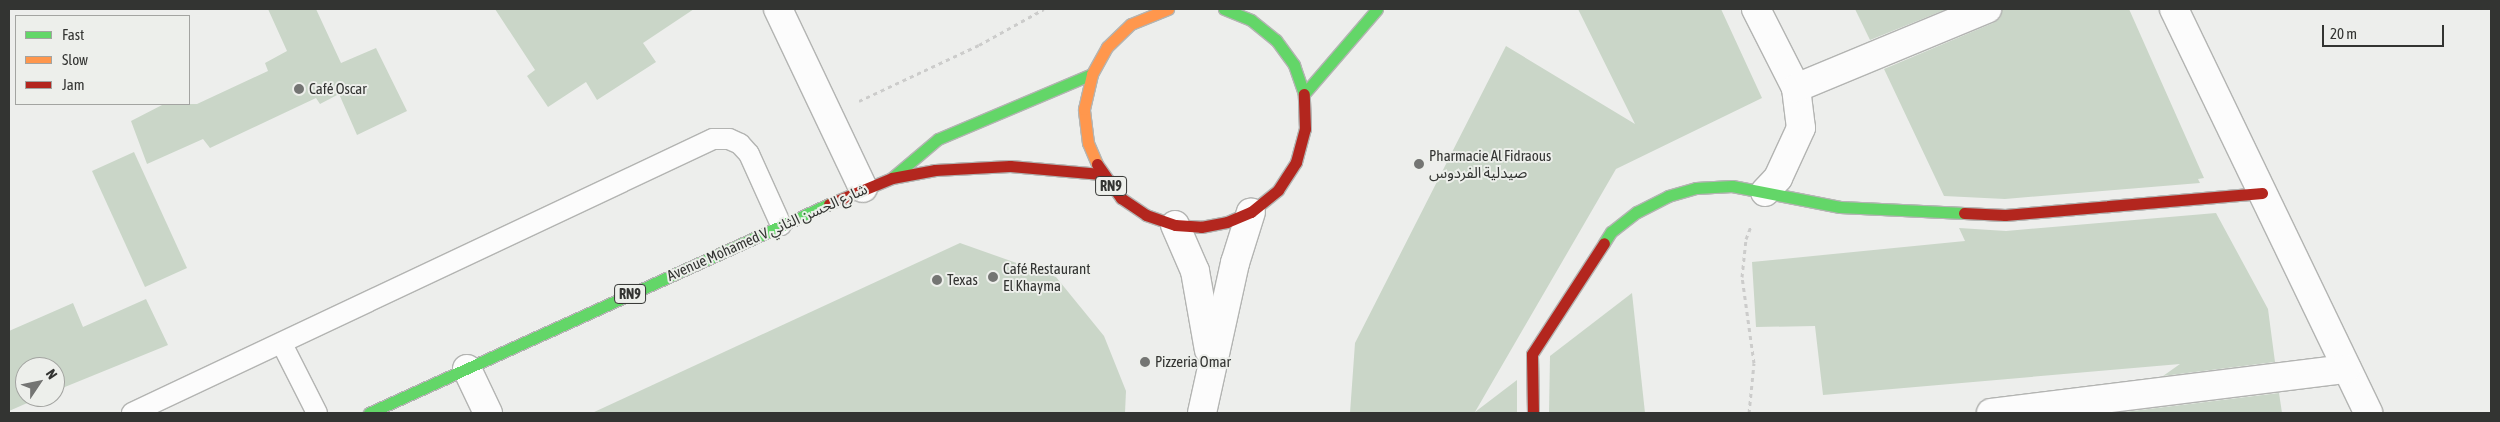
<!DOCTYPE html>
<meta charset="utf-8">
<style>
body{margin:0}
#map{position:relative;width:2500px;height:422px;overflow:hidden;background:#edeeec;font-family:"Asap Condensed","Noto Sans Arabic",sans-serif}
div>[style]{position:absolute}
.building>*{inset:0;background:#cad6c8}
.path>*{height:3px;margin-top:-1.5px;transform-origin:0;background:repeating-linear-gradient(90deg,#cccccb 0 4px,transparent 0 8px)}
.roads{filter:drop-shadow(1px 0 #b3b4b2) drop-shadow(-1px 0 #b3b4b2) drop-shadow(0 1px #b3b4b2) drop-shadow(0 -1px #b3b4b2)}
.lane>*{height:20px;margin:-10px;padding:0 10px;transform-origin:10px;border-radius:10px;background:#fcfcfc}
.street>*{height:28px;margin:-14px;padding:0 14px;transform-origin:14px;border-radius:14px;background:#fcfcfc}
.fast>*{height:11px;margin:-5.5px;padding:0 5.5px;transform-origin:5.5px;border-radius:5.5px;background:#63d668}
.slow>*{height:11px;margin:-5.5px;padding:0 5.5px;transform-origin:5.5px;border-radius:5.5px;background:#ff974d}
.jam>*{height:11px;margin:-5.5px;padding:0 5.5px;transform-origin:5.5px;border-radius:5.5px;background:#b3261e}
.dots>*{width:14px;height:14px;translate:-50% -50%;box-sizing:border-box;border:2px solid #edefeb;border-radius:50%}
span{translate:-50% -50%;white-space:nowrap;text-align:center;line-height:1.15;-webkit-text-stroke:4px #edefeb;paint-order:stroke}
.shield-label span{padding:1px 4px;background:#edefeb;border:1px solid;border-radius:4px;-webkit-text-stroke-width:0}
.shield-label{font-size:14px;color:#333432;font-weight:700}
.poi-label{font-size:15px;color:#333432}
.left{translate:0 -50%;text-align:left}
.street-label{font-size:15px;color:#333432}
.frame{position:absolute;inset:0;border:10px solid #333432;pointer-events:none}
.legend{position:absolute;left:15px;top:15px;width:175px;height:90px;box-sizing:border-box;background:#edefeb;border:1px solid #a3a4a1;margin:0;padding:6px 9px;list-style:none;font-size:15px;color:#333432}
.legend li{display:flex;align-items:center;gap:10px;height:25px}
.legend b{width:25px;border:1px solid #a3a4a1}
.north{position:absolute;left:15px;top:357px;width:50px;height:50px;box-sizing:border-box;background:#edefeb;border:1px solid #a3a4a1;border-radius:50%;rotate:56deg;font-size:14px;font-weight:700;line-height:20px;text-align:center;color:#333432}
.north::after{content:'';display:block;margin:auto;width:18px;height:22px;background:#747573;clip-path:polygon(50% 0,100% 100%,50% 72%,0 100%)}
.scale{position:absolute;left:2322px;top:25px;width:122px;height:22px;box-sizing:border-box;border:2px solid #333432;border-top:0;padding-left:6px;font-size:15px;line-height:18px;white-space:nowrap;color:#333432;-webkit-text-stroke:4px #edefeb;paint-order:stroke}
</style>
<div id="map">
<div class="building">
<i style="clip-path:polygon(268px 9px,316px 9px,341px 63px,376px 48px,407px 111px,357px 135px,339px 94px,320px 104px,316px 98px,210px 148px,203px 139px,147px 164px,131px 121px,164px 104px,197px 104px,268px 71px,265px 63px,287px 51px)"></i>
<i style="clip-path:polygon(495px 9px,694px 9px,643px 43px,656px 62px,597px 100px,586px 82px,548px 107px,527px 76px,535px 70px)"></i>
<i style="clip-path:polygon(1578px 9px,1721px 9px,1762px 98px,1616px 169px,1475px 412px,1517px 380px,1517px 413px,1350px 413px,1355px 343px,1506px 46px,1635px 124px)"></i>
<i style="clip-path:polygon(1855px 9px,1947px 9px,1870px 40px)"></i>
<i style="clip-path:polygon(2002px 9px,2129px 9px,2204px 178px,2198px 179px,2200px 183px,2005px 199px,1944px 196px,1884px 69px,1993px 23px,2000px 18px)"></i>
<i style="clip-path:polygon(134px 152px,187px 268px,145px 287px,92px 171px)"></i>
<i style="clip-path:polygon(2216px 213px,2268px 309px,2275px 362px,2163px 376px,2180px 364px,1823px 395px,1815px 326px,1756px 327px,1752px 262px,1965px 241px,1959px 228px,2006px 231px)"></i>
<i style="clip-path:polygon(960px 243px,1056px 277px,1104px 336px,1126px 391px,1125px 413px,592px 413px)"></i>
<i style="clip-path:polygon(1632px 293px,1645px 413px,1549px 413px,1550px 356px)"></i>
<i style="clip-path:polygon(146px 299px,168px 345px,55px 391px,55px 367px,25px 367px,25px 397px,41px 397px,9px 411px,9px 331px,73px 303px,83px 327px)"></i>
<i style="clip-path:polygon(2279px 393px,2282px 413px,2116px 413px)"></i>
</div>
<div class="path">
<i style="left:859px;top:101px;width:132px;rotate:-25deg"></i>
<i style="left:979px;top:45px;width:74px;rotate:-29deg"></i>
<i style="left:1749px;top:413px;width:50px;rotate:-84.3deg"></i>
<i style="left:1754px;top:363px;width:87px;rotate:-97.9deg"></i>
<i style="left:1742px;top:277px;width:38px;rotate:-84deg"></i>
<i style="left:1746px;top:239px;width:14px;rotate:-69deg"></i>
</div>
<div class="roads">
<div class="lane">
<i style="left:282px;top:344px;width:77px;rotate:63.1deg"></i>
<i style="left:132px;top:413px;width:642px;rotate:-25.25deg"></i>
<i style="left:713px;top:139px;width:16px"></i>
<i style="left:729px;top:139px;width:12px;rotate:24deg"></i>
<i style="left:740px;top:144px;width:13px;rotate:48deg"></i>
<i style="left:749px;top:154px;width:78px;rotate:65.7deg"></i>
</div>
<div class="street">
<i style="left:778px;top:9px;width:198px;rotate:64.6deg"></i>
<i style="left:1756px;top:9px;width:89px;rotate:63.1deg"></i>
<i style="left:1796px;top:88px;width:40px;rotate:82.9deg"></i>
<i style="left:1801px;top:128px;width:55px;rotate:114.7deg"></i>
<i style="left:1778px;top:178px;width:19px;rotate:133deg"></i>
<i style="left:2174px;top:9px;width:448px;rotate:64.3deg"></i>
<i style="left:1796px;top:88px;width:207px;rotate:-22.5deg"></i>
<i style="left:1175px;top:225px;width:50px;rotate:66.5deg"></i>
<i style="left:1195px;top:271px;width:80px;rotate:80deg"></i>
<i style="left:467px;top:369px;width:49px;rotate:64.5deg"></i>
<i style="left:1202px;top:413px;width:154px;rotate:-77.6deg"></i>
<i style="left:1235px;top:263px;width:53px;rotate:-72.6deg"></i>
<i style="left:1991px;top:413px;width:358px;rotate:-7.1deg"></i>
</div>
<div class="fast">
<i style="left:1224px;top:9px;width:29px;rotate:22deg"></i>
<i style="left:1251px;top:20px;width:32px;rotate:39deg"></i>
<i style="left:1276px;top:40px;width:31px;rotate:54deg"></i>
<i style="left:1294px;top:65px;width:31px;rotate:71deg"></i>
<i style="left:1304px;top:94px;width:112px;rotate:-49.3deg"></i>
<i style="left:893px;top:177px;width:59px;rotate:-40.2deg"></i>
<i style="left:938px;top:139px;width:167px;rotate:-22.9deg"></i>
<i style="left:1604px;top:243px;width:13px;rotate:-58deg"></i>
<i style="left:1611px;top:232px;width:33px;rotate:-38deg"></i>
<i style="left:1637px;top:212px;width:35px;rotate:-27deg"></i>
<i style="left:1668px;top:196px;width:29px;rotate:-16deg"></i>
<i style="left:1696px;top:188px;width:36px;rotate:-3deg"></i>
<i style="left:1732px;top:186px;width:110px;rotate:11deg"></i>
<i style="left:1840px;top:207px;width:124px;rotate:2.8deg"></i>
<i style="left:369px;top:413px;width:505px;rotate:-24.43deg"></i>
</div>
<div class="slow">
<i style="left:1097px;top:164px;width:23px;rotate:-113deg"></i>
<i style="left:1088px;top:143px;width:34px;rotate:-97deg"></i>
<i style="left:1084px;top:109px;width:36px;rotate:-77deg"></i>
<i style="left:1092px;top:74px;width:31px;rotate:-61deg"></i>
<i style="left:1107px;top:47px;width:33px;rotate:-44deg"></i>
<i style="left:1131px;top:24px;width:40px;rotate:-22deg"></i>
</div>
<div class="jam">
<i style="left:1097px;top:164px;width:42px;rotate:54.8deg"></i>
<i style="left:1121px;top:198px;width:30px;rotate:34deg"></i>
<i style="left:1146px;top:215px;width:31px;rotate:19deg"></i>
<i style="left:1175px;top:225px;width:26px;rotate:4deg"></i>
<i style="left:1201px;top:227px;width:26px;rotate:-11deg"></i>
<i style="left:1227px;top:222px;width:26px;rotate:-23deg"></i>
<i style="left:1251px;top:212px;width:35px;rotate:-39deg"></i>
<i style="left:1278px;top:190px;width:33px;rotate:-57deg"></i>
<i style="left:1296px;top:162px;width:34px;rotate:-75deg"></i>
<i style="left:1305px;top:129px;width:35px;rotate:-92deg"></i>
<i style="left:829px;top:204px;width:68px;rotate:-22.4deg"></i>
<i style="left:892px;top:178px;width:44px;rotate:-10.5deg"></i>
<i style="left:935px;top:170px;width:75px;rotate:-3.1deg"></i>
<i style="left:1010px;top:166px;width:91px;rotate:5deg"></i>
<i style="left:1964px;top:213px;width:41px;rotate:2.8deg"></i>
<i style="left:2005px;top:215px;width:258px;rotate:-4.9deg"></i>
<i style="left:1533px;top:413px;width:59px;rotate:-91deg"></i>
<i style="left:1532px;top:354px;width:132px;rotate:-57deg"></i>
</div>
</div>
<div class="dots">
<i style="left:299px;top:89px;background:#747573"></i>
<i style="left:1419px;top:164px;background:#747573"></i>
<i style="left:993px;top:277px;background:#747573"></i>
<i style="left:937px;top:280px;background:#747573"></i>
<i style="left:1145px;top:362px;background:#747573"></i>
</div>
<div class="shield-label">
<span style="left:1111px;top:186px">RN9</span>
<span style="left:630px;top:294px">RN9</span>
</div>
<div class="poi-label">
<span class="left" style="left:309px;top:89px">Café Oscar</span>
<span class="left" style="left:1429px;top:164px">Pharmacie Al Fidraous<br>صيدلية الفردوس</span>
<span class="left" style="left:1003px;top:277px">Café Restaurant<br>El Khayma</span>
<span class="left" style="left:947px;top:280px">Texas</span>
<span class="left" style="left:1155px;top:362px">Pizzeria Omar</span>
</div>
<div class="street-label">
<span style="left:767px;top:232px;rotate:-24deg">Avenue Mohamed V شارع الحسن الثاني</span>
</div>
<div class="frame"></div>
<ul class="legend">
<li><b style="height:6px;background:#63d668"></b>Fast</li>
<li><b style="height:6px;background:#ff974d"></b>Slow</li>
<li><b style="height:6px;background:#b3261e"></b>Jam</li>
</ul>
<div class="north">N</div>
<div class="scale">20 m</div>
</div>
